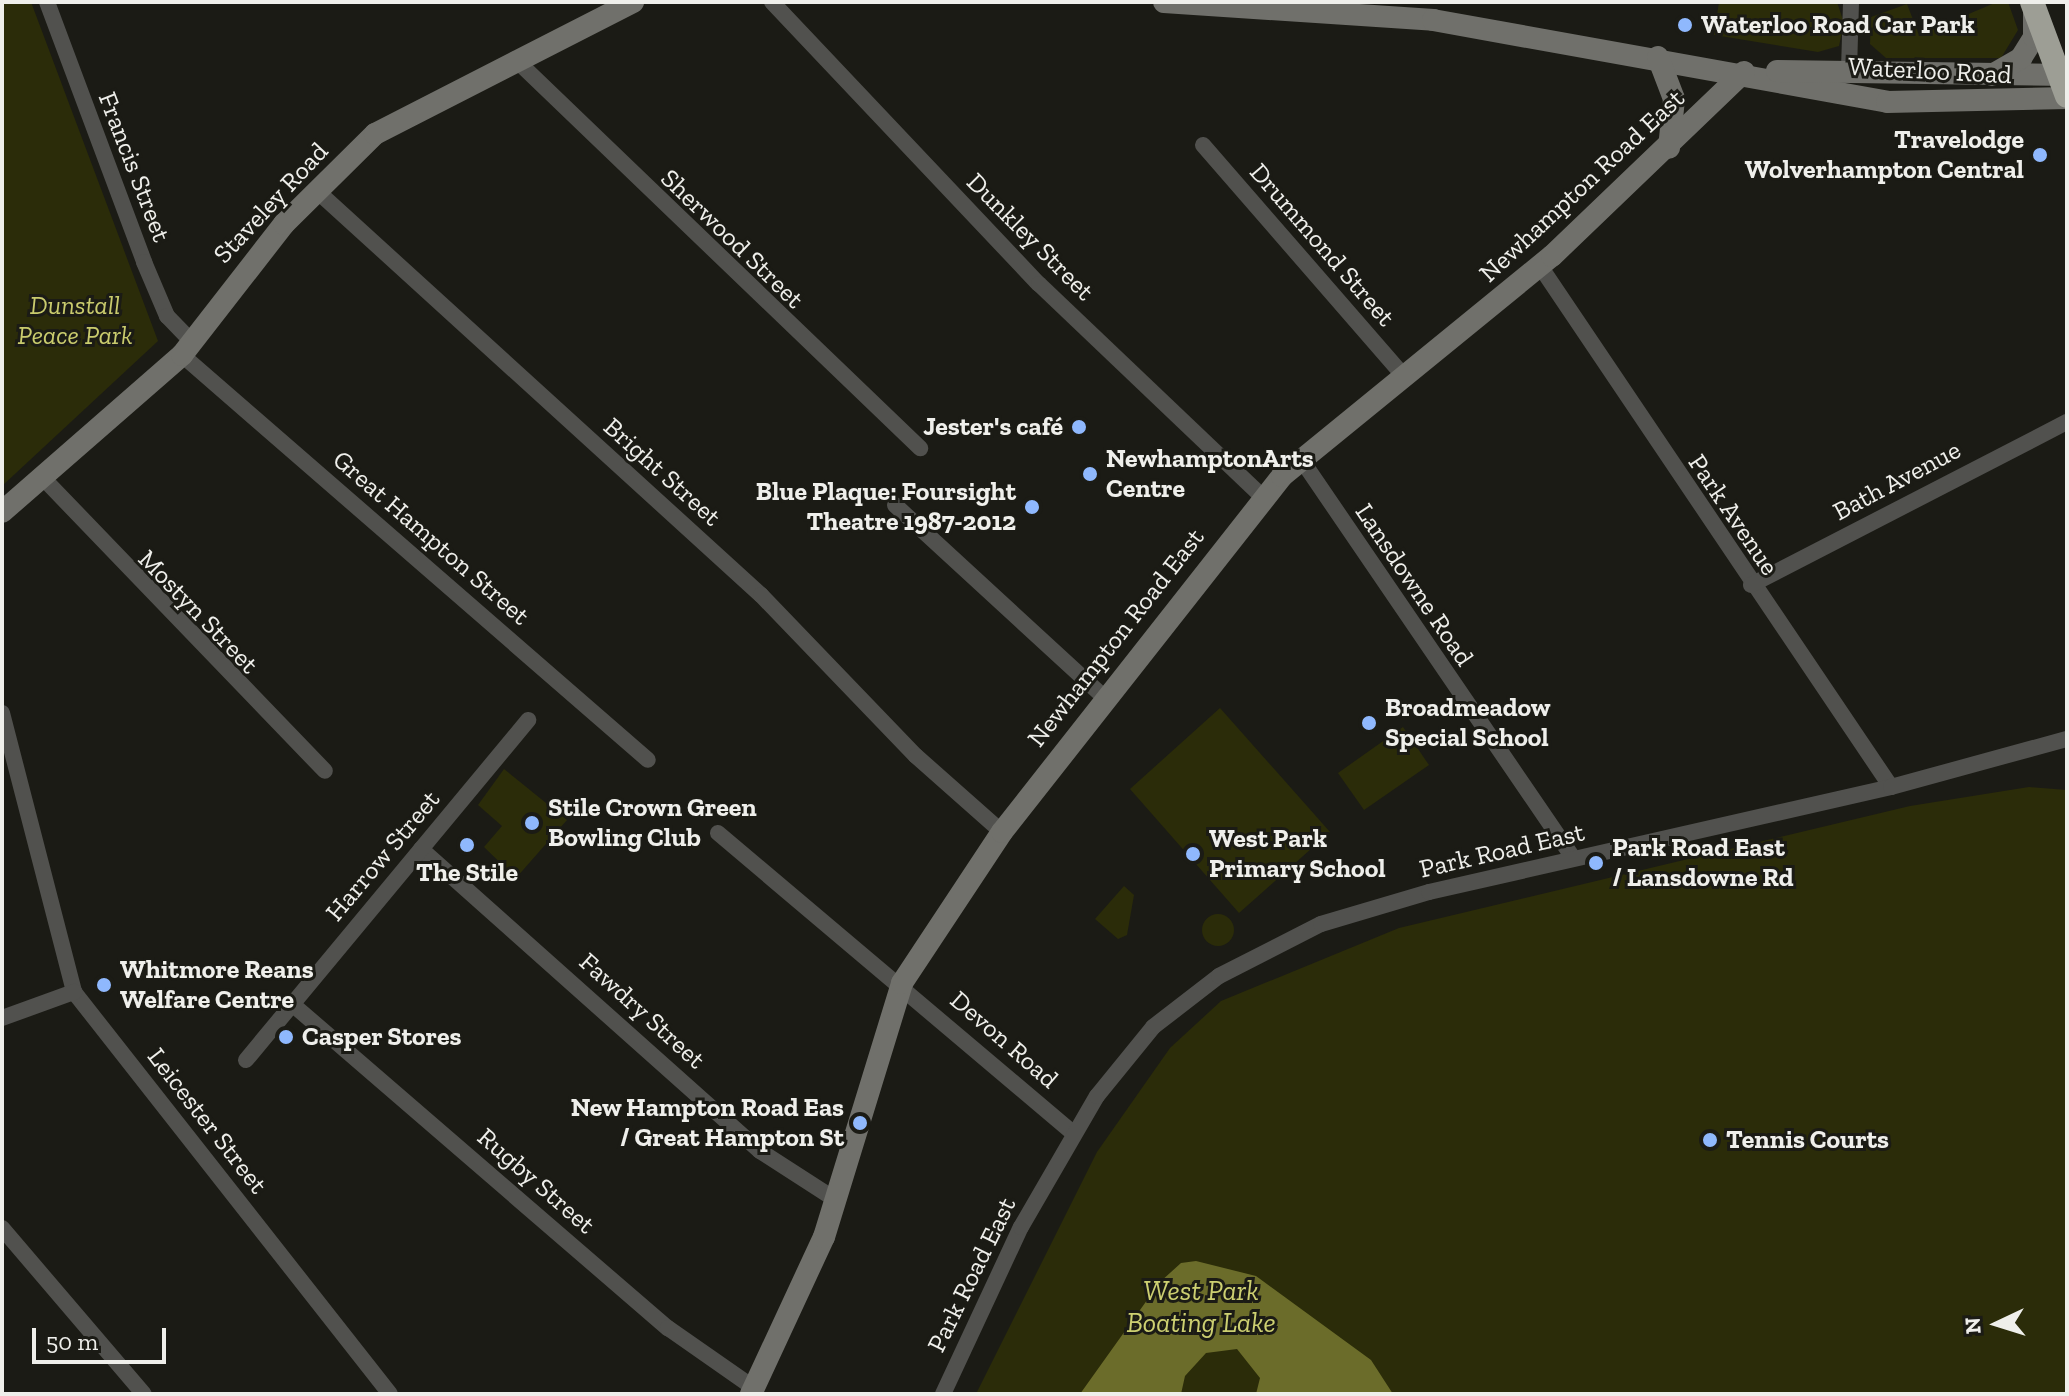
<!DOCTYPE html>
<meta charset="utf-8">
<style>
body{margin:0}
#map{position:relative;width:2069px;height:1396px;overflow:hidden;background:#1b1b15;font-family:"Zilla Slab",serif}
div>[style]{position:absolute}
.green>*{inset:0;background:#2b2c09}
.round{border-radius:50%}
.water>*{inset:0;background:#6b6c2a}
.street>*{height:16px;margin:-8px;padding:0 8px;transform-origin:8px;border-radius:8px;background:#51514e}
.secondary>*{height:22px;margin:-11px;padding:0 11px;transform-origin:11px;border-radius:11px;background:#70706b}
.highway>*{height:24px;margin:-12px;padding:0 12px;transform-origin:12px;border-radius:12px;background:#9d9e95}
.dots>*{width:22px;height:22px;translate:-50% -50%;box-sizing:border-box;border:4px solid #1b1b15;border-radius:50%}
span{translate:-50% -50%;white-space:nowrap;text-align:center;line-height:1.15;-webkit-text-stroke:6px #1b1b15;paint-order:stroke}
.poi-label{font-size:26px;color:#efefeb;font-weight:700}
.left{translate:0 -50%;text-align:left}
.right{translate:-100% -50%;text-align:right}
.street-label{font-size:26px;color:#efefeb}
.park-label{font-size:26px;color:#c9cb6d;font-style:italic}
.water-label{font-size:28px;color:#cdd071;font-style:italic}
.frame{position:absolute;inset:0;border:4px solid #efefeb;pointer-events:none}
.north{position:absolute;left:1957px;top:1284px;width:80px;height:80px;-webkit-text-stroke:6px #1b1b15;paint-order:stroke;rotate:266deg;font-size:22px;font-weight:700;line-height:32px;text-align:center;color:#efefeb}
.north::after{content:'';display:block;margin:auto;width:28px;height:36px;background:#efefeb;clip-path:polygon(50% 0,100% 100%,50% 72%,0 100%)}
.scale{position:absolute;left:32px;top:1328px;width:134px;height:36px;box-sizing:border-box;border:4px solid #efefeb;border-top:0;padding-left:10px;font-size:24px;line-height:28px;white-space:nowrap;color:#efefeb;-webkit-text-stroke:6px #1b1b15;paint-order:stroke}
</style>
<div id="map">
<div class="green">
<i style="clip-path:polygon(2px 2px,31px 2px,158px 341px,2px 486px)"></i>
<i style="clip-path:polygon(1719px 2px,1837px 2px,1844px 23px,1839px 46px,1818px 52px,1714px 35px)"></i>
<i style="clip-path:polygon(1997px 2px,2008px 2px,2018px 30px,2001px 58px,1886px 58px,1870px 44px,1871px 17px,1907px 4px,1919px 35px)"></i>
<i style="clip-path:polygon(1220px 708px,1330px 832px,1239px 913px,1130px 789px)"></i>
<i style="clip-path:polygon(1403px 727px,1429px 765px,1364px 810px,1338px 773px)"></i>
<i style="clip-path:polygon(504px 769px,567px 820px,516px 878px,484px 847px,502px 826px,478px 805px)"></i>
<i style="clip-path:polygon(2029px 787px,2067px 790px,2067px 1394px,976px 1394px,1097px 1152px,1170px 1048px,1221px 1001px,1399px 928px,1910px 806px)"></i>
<i style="clip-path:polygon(1124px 886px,1134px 895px,1127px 935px,1118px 939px,1095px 919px)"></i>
<i class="round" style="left:1202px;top:914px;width:32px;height:32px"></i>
</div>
<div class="water">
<i style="clip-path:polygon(1196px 1261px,1256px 1276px,1371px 1360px,1393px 1394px,1256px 1394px,1260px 1378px,1237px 1349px,1206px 1353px,1185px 1376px,1181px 1394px,1080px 1394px,1160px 1282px,1181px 1263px)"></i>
</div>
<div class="street">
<i style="left:47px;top:2px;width:278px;rotate:69.5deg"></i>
<i style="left:144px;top:262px;width:59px;rotate:66.9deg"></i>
<i style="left:167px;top:316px;width:35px;rotate:46deg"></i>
<i style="left:772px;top:2px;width:388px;rotate:46.6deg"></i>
<i style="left:1039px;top:284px;width:309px;rotate:43.6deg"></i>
<i style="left:515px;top:59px;width:562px;rotate:43.85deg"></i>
<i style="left:1849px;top:70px;width:68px;rotate:-88.3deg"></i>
<i style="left:1203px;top:145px;width:308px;rotate:49deg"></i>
<i style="left:316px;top:190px;width:602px;rotate:42.31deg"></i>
<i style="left:761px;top:595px;width:223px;rotate:46.1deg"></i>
<i style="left:916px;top:756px;width:115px;rotate:41.5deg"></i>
<i style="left:1540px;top:266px;width:628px;rotate:56.03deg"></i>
<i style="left:182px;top:355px;width:617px;rotate:40.99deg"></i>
<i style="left:1301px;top:459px;width:481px;rotate:55.7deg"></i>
<i style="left:44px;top:479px;width:405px;rotate:46.1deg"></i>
<i style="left:895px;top:505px;width:285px;rotate:42.6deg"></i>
<i style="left:1751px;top:585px;width:356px;rotate:-27.3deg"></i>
<i style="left:2px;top:713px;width:288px;rotate:75.5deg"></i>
<i style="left:74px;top:992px;width:511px;rotate:51.83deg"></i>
<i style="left:718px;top:833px;width:465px;rotate:40.2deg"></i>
<i style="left:421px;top:849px;width:454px;rotate:41.7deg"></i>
<i style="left:760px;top:1151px;width:90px;rotate:32.8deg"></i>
<i style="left:291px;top:1003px;width:498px;rotate:40.8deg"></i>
<i style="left:668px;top:1328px;width:105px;rotate:34.9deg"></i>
<i style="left:2px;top:1018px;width:77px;rotate:-19.9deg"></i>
<i style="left:246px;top:1060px;width:442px;rotate:-50.3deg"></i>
<i style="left:2px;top:1228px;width:218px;rotate:49.5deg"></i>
<i style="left:943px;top:1394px;width:184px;rotate:-65deg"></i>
<i style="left:1021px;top:1227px;width:151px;rotate:-59.9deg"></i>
<i style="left:1097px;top:1096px;width:89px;rotate:-50.9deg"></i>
<i style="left:1153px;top:1027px;width:83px;rotate:-37.7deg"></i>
<i style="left:1219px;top:976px;width:114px;rotate:-27deg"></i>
<i style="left:1321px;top:924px;width:113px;rotate:-16.5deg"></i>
<i style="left:1429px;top:892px;width:474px;rotate:-12.8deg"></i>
<i style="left:1891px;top:787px;width:182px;rotate:-15.3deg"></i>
</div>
<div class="secondary">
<i style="left:1164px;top:2px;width:270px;rotate:3.8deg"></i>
<i style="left:1433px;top:20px;width:461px;rotate:10.2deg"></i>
<i style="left:1887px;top:102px;width:180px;rotate:-1.3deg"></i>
<i style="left:1658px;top:57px;width:45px;rotate:69.1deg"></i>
<i style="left:1674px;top:99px;width:49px;rotate:95.8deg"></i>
<i style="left:1777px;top:71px;width:290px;rotate:0.8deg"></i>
<i style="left:1992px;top:75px;width:34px;rotate:-30deg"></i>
<i style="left:2021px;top:58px;width:25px;rotate:-58deg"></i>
<i style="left:2034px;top:37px;width:29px;rotate:-90deg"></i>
<i style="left:2px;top:512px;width:239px;rotate:-41.1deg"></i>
<i style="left:182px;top:355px;width:166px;rotate:-52.1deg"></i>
<i style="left:284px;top:224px;width:128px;rotate:-44.7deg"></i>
<i style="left:375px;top:134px;width:290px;rotate:-27.1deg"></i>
<i style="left:751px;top:1394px;width:173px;rotate:-65.1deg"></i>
<i style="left:824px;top:1237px;width:266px;rotate:-72.9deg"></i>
<i style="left:902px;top:983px;width:181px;rotate:-56.5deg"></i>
<i style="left:1002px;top:832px;width:453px;rotate:-51.8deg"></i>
<i style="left:1282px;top:476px;width:348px;rotate:-39.2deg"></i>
<i style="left:1552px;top:256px;width:266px;rotate:-43.8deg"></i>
</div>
<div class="highway">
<i style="left:2032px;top:2px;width:100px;rotate:69.6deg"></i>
</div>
<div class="dots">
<i style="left:1685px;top:25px;background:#8fb8fd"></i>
<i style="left:2040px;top:155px;background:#8fb8fd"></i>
<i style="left:1079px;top:427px;background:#8fb8fd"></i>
<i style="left:1090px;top:474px;background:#8fb8fd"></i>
<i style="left:1032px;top:507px;background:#8fb8fd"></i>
<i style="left:1369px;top:723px;background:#8fb8fd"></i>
<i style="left:532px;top:823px;background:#8fb8fd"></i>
<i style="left:467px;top:845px;background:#8fb8fd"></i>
<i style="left:1193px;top:854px;background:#8fb8fd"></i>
<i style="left:1596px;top:863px;background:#8fb8fd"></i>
<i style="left:104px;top:985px;background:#8fb8fd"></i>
<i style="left:286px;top:1037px;background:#8fb8fd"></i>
<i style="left:860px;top:1123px;background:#8fb8fd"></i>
<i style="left:1710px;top:1140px;background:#8fb8fd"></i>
</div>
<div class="poi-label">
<span class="left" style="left:1701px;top:25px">Waterloo Road Car Park</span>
<span class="right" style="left:2024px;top:155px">Travelodge<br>Wolverhampton Central</span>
<span class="right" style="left:1063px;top:427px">Jester's café</span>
<span class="left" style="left:1106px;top:474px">NewhamptonArts<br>Centre</span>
<span class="right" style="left:1016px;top:507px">Blue Plaque: Foursight<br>Theatre 1987-2012</span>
<span class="left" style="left:1385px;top:723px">Broadmeadow<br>Special School</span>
<span class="left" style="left:548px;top:823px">Stile Crown Green<br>Bowling Club</span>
<span class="left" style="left:1209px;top:854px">West Park<br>Primary School</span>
<span class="left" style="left:1612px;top:863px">Park Road East<br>/ Lansdowne Rd</span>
<span style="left:467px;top:873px">The Stile</span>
<span class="left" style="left:120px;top:985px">Whitmore Reans<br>Welfare Centre</span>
<span class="left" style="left:302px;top:1037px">Casper Stores</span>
<span class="right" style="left:844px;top:1123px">New Hampton Road Eas<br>/ Great Hampton St</span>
<span class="left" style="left:1726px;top:1140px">Tennis Courts</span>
</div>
<div class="street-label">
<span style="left:1930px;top:71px;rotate:3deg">Waterloo Road</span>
<span style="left:134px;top:167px;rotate:69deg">Francis Street</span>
<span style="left:1582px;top:186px;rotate:-43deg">Newhampton Road East</span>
<span style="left:271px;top:203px;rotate:-47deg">Staveley Road</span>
<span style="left:1030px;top:237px;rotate:45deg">Dunkley Street</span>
<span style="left:732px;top:239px;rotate:44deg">Sherwood Street</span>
<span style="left:1322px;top:245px;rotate:49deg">Drummond Street</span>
<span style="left:662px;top:472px;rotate:42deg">Bright Street</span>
<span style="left:1897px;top:481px;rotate:-28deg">Bath Avenue</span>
<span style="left:1733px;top:515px;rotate:56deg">Park Avenue</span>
<span style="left:431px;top:538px;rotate:41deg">Great Hampton Street</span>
<span style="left:1414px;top:585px;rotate:56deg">Lansdowne Road</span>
<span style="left:198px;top:612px;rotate:46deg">Mostyn Street</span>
<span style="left:1116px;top:638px;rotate:-52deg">Newhampton Road East</span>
<span style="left:1502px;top:851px;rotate:-13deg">Park Road East</span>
<span style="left:383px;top:856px;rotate:-50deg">Harrow Street</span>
<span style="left:642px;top:1011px;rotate:42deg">Fawdry Street</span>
<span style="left:1004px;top:1040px;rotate:41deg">Devon Road</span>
<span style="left:207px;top:1121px;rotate:52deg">Leicester Street</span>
<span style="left:536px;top:1181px;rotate:41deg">Rugby Street</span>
<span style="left:972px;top:1275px;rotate:-64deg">Park Road East</span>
</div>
<div class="park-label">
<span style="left:75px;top:321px">Dunstall<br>Peace Park</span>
</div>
<div class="water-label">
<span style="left:1201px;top:1307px">West Park<br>Boating Lake</span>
</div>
<div class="frame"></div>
<div class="north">N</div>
<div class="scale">50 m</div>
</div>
